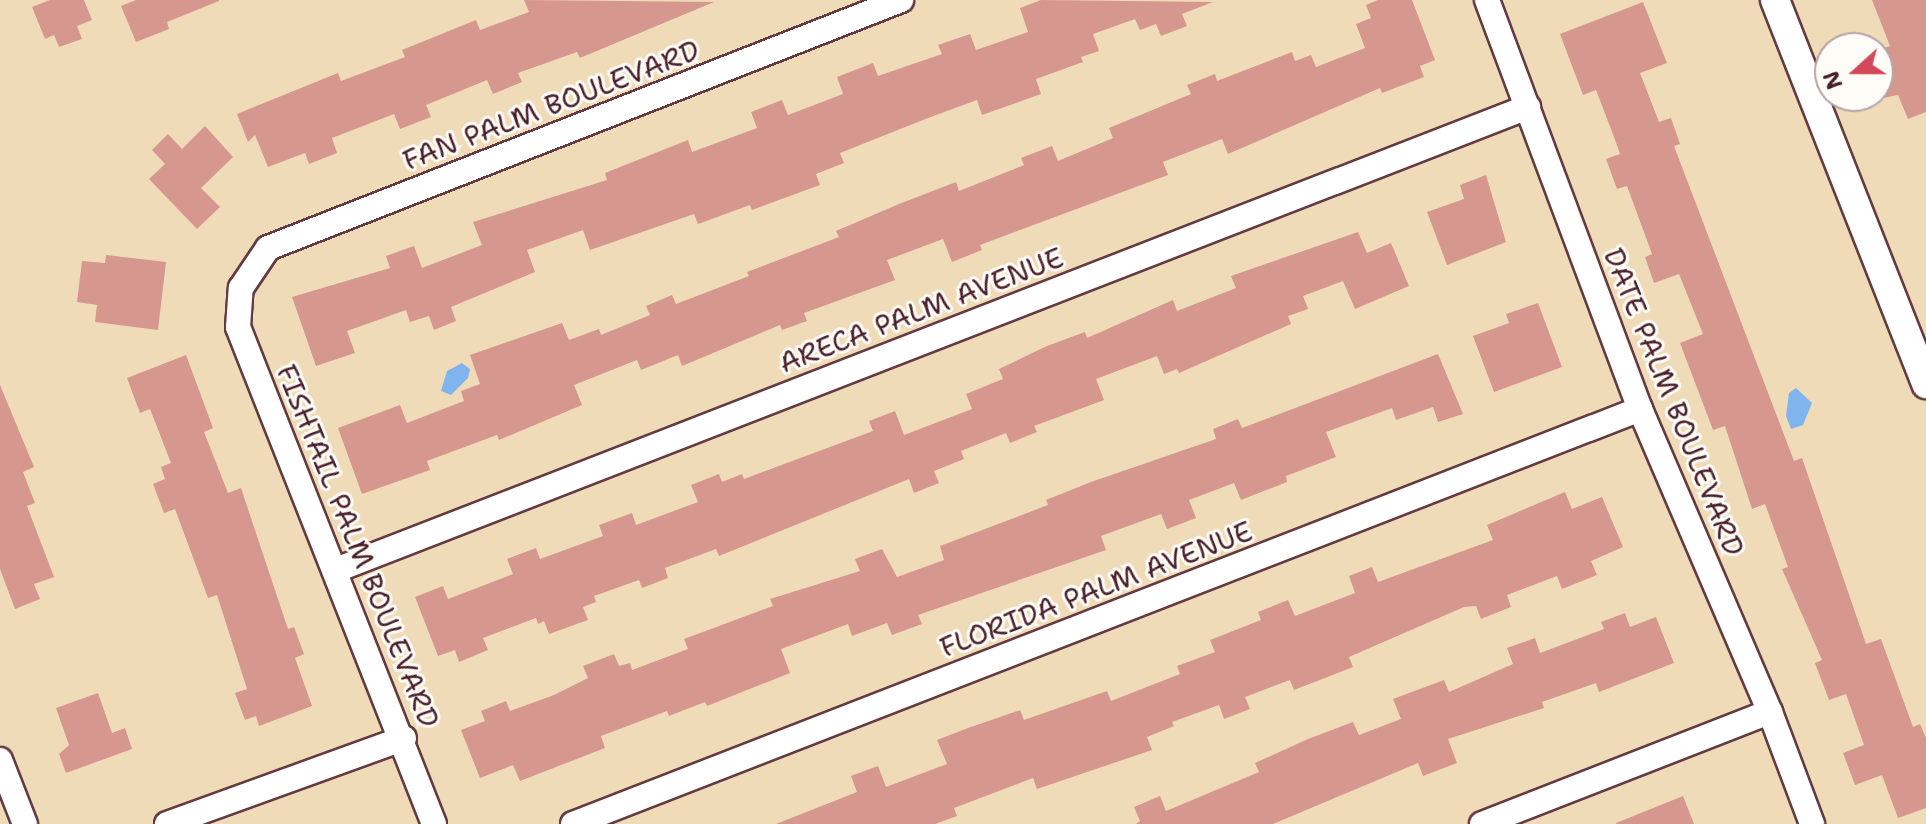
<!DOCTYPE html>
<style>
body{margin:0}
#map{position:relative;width:1926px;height:824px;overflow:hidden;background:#f0dbb9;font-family:"Shantell Sans",sans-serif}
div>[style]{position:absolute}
.water>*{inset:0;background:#80b4ee}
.building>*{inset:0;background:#d6978e}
.roads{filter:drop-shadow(2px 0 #633b40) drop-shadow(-2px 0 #633b40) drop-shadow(0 2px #633b40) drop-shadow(0 -2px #633b40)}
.minor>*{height:24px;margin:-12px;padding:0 12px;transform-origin:12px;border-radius:12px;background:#fff}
.tertiary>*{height:28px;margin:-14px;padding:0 14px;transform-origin:14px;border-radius:14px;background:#fff}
span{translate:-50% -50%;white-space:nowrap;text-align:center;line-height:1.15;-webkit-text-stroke:6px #fdfcf7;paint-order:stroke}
.street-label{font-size:28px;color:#4a1f2b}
.north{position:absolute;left:1814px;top:32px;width:80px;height:80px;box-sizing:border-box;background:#fdfcf7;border:2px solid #b5a4a5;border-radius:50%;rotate:249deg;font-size:22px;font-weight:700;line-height:32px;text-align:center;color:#4a1f2b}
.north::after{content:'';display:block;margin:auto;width:28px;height:36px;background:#d1495b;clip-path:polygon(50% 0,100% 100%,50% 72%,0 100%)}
</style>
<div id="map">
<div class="water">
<i style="clip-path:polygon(462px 363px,470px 369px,468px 378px,451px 395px,441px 391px,447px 371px)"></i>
<i style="clip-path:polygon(1796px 388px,1812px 403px,1803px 425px,1791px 429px,1786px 416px,1789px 393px)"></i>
</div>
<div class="building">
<i style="clip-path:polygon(50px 0,84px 0,92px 20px,77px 26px,82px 39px,59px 47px,54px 35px,45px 39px,32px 7px)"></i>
<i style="clip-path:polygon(136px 0,219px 0,219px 1px,167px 22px,169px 29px,136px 42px,121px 6px)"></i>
<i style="clip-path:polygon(524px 0,714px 2px,580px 58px,577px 52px,518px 73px,522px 82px,493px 94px,487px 80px,426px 105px,431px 117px,400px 129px,394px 114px,332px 138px,337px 153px,309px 164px,305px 153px,268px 167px,255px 135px,248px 142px,237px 114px,338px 73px,341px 81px,405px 57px,402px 50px,476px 20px,480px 30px,529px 12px)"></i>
<i style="clip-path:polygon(1041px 0,1213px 2px,1182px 14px,1187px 26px,1161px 36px,1156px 24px,1140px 30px,1135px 19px,1093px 34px,1099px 51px,1081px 57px,1083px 62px,1036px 79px,1041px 94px,982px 115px,977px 100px,928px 118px,840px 153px,844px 163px,816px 174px,820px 185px,752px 210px,750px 205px,698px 224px,694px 214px,590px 250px,583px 230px,527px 250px,535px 272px,451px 307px,456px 321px,434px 330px,429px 316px,410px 322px,406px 310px,347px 331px,355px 353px,316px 366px,292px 297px,390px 268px,386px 256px,414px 246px,422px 268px,482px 245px,473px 222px,607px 180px,605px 173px,688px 140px,692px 152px,757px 128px,751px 112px,782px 100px,788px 115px,843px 94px,837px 77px,873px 63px,878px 76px,942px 54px,938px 45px,970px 34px,976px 50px,1028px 32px,1020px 8px)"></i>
<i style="clip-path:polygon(1378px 0,1412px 0,1435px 60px,1420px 66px,1424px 77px,1382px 93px,1380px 88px,1228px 154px,1222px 139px,1163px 162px,1168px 175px,980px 245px,982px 250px,952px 262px,943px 239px,887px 260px,895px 280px,804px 313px,807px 321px,782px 330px,780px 325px,682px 366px,678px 355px,641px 370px,637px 360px,574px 385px,582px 405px,499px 440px,497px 435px,427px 461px,430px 470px,362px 494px,338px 428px,400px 405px,407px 423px,464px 401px,461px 391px,480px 384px,470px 355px,562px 323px,569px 340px,599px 329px,601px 335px,650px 315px,646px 306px,672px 295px,676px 304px,749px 276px,747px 272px,839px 237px,836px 231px,899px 204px,956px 182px,959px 191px,1024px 165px,1021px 158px,1052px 146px,1058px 161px,1113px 138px,1109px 128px,1191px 94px,1187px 85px,1215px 74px,1217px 81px,1292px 52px,1295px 61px,1311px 55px,1316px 67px,1365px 48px,1356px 24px,1371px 18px,1366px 5px)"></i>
<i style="clip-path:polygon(1872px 0,1926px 0,1926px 112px,1908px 119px,1898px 95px,1878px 99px,1878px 68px,1887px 64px,1881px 49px,1890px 46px)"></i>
<i style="clip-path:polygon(1643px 2px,1667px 63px,1640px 73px,1659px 122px,1671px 118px,1680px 144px,1674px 146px,1794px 461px,1802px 458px,1866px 644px,1881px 639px,1913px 727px,1920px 724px,1926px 738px,1926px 808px,1898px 818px,1882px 775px,1855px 785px,1843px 753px,1864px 745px,1846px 694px,1829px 700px,1815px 663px,1822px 660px,1782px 569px,1788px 567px,1765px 504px,1752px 509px,1725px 426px,1713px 430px,1680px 343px,1703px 334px,1679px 274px,1654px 283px,1645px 257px,1652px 254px,1627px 186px,1617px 189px,1606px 159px,1620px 154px,1614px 137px,1596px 90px,1583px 95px,1560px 34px)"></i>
<i style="clip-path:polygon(205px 126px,233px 157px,201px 188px,220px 207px,197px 229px,149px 179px,165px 164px,152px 150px,168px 134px,182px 149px)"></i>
<i style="clip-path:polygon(1486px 175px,1506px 242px,1447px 265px,1427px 212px,1464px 199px,1460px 185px)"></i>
<i style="clip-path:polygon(1358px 232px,1367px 253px,1391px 243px,1409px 286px,1355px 309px,1343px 281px,1303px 296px,1308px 309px,1288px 316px,1291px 324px,1179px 373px,1177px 369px,1164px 374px,1157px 356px,1096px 379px,1104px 400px,1034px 426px,1037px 432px,1010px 443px,1006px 433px,961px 451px,964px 459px,934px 471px,939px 483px,914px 493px,909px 479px,719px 556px,716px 549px,665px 568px,668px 578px,642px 588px,639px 580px,594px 596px,596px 602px,583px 607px,588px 620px,549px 634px,544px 621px,538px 624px,536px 618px,483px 638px,488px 650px,459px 662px,455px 650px,438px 656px,415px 597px,443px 586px,448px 599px,513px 574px,507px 559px,536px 548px,540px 559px,603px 536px,599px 525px,632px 513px,636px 525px,698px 502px,691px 485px,719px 474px,722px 482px,742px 474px,744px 479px,873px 431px,869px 421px,895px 411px,904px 435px,972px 409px,966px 394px,1003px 379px,999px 369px,1047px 346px,1085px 332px,1087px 338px,1173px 300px,1177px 311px,1236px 288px,1231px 276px)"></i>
<i style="clip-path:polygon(106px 255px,166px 262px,158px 330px,95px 322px,97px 305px,77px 302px,82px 261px,105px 263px)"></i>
<i style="clip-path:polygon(1538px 303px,1562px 367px,1494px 392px,1473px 336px,1509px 323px,1506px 314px)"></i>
<i style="clip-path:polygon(1438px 354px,1463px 414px,1438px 422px,1433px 407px,1396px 420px,1392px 408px,1326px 432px,1336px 457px,1286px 476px,1287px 482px,1241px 500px,1234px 483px,1189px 500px,1196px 518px,1167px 529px,1161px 514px,1101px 536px,1106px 550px,918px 615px,922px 624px,892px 635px,887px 623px,852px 636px,848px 624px,781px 649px,790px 673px,707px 706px,705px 702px,669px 716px,667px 711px,601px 736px,605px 748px,520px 781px,513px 765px,480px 778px,461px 730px,485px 721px,481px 711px,506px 701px,510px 711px,554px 695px,588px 678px,583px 666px,614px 654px,619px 666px,630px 663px,632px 670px,688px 649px,684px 639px,773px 606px,770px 599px,860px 571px,855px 559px,882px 549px,897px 577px,944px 560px,940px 546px,1048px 505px,1046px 500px,1091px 482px,1216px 439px,1213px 429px,1238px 419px,1242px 428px)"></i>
<i style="clip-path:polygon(186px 355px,213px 428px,204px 432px,228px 493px,241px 488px,288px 629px,294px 627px,304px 654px,295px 658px,312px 706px,259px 726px,256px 716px,245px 720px,235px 693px,247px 689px,217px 595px,208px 598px,175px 509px,164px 513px,153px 484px,165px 479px,161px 467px,171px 463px,150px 409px,140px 413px,127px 378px)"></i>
<i style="clip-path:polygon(0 385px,34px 467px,23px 472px,35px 503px,27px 506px,54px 577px,34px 584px,40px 599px,15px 609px,0 569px)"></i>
<i style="clip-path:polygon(1565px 492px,1572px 509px,1602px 497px,1623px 547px,1591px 561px,1597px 575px,1562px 589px,1557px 576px,1507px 595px,1511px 607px,1481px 619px,1476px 606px,1464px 607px,1349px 657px,1353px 667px,1294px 690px,1290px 680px,1245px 697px,1250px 709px,1224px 719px,1219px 705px,1172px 722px,1174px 726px,1147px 737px,1152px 750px,1037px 789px,1033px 778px,954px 808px,957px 816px,935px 824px,776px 824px,857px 792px,851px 776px,878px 766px,886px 787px,947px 764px,937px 740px,968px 728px,1020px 710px,1024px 720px,1107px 691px,1111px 701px,1180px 674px,1177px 666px,1215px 652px,1210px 640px,1261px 620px,1258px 612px,1288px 600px,1295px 616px,1355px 593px,1349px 576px,1372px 567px,1378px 582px,1493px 540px,1487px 525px)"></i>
<i style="clip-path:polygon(1625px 613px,1630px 627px,1656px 617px,1674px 663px,1599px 692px,1596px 683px,1542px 702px,1544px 708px,1448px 739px,1457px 763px,1423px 776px,1418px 763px,1273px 824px,1136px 824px,1140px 821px,1134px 807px,1160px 796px,1166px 811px,1259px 772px,1255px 763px,1308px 739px,1353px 722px,1359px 735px,1401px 719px,1393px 699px,1444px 680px,1449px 692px,1513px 664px,1507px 648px,1535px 638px,1540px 653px,1604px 629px,1601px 622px)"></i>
<i style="clip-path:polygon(98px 693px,112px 733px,125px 728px,132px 749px,66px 773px,59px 754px,69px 745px,56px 708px)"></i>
<i style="clip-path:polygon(1683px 796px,1694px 824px,1616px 824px,1616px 823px)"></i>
</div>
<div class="roads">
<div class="minor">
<i style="left:1487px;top:0;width:437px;rotate:69.5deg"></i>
<i style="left:1640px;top:409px;width:330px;rotate:66.8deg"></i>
<i style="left:1770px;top:712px;width:120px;rotate:69.4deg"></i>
<i style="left:336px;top:570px;width:1279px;rotate:-21.23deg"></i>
<i style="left:0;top:760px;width:69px;rotate:68.7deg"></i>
<i style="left:167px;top:824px;width:252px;rotate:-19.9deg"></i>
<i style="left:434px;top:824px;width:534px;rotate:-111.52deg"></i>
<i style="left:238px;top:327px;width:39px;rotate:-86deg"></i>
<i style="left:241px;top:288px;width:48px;rotate:-56deg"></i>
<i style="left:268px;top:248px;width:680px;rotate:-21.39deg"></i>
<i style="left:573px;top:824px;width:1145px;rotate:-21.25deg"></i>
<i style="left:1482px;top:824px;width:309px;rotate:-21.3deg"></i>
</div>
<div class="tertiary">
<i style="left:1775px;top:0;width:413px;rotate:68.5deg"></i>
</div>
</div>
<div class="street-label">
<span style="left:551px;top:105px;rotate:-21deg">FAN PALM BOULEVARD</span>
<span style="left:921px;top:310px;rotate:-21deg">ARECA PALM AVENUE</span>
<span style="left:1674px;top:402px;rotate:68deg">DATE PALM BOULEVARD</span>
<span style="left:358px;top:546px;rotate:68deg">FISHTAIL PALM BOULEVARD</span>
<span style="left:1096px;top:589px;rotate:-21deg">FLORIDA PALM AVENUE</span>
</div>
<div class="north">N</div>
</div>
